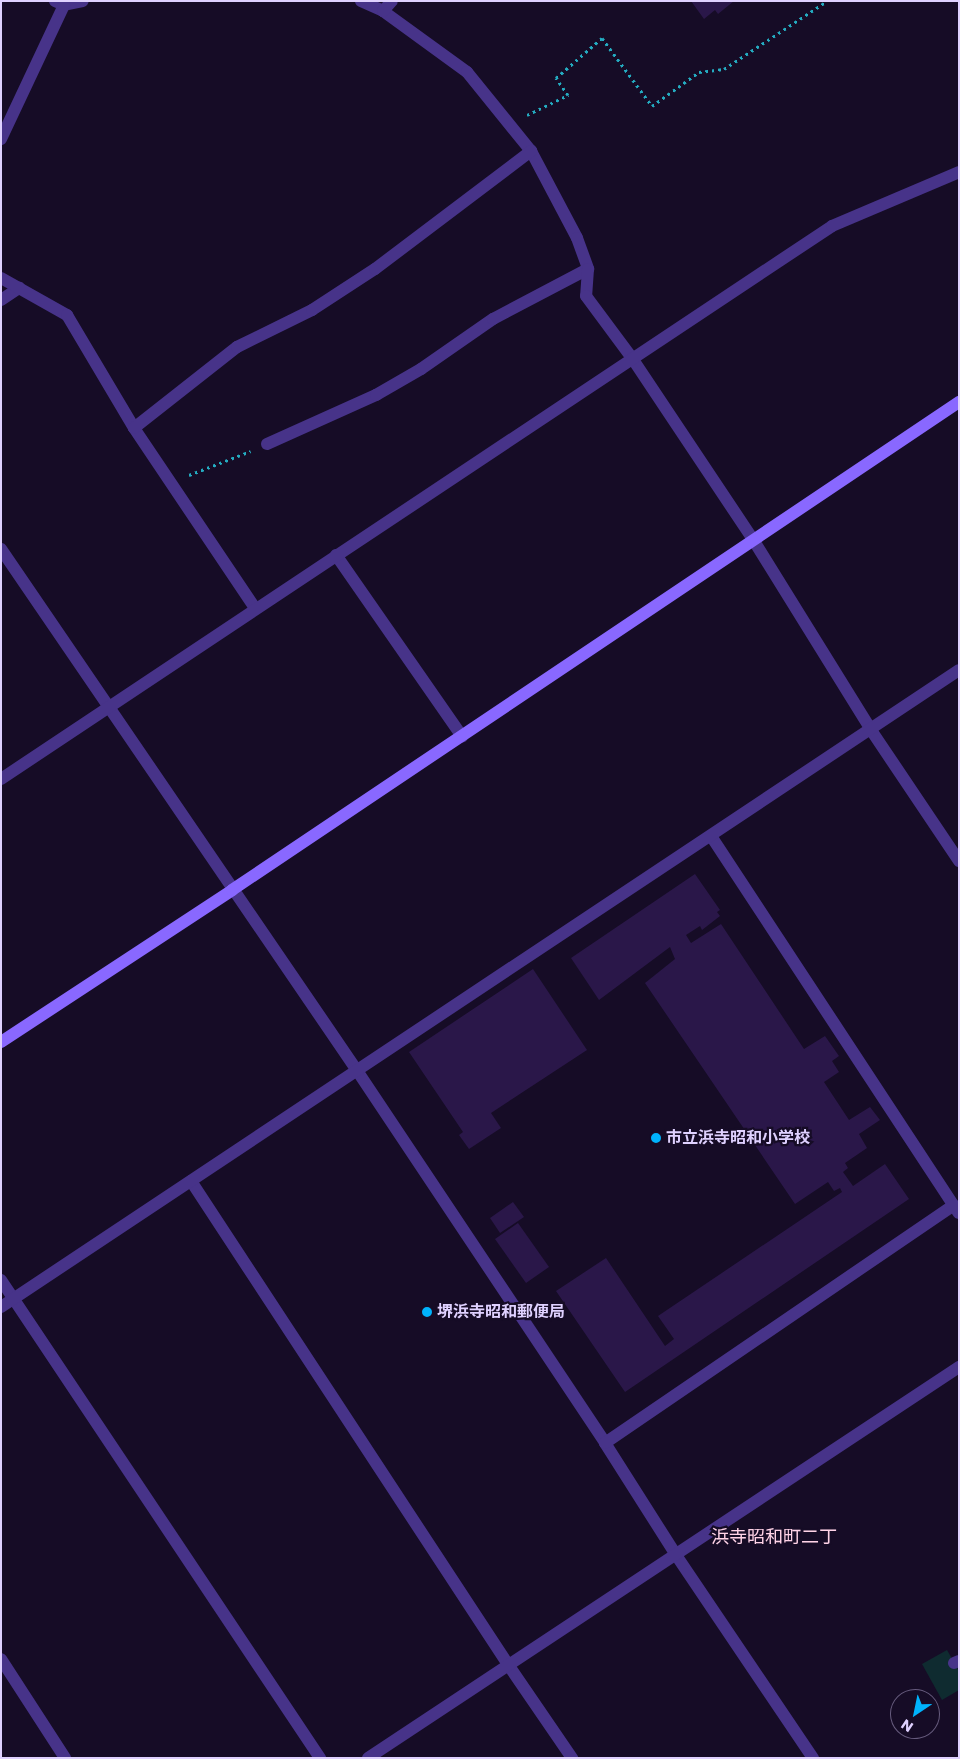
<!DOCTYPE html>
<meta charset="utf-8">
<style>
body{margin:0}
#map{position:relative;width:960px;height:1759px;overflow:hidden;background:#160c26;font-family:Poppins,"Noto Sans JP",sans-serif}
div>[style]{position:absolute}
.green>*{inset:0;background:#0f2b30}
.building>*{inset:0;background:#2a1749}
.path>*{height:3px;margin-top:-1.5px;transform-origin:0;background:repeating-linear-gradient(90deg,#24acc1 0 2.5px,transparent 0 6.5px)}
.lane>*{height:12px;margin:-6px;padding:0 6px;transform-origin:6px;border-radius:6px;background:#473389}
.street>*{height:12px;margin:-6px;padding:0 6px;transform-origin:6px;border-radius:6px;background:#473389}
.secondary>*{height:12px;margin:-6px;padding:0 6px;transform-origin:6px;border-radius:6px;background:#8968ff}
.dots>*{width:14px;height:14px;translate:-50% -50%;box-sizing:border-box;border:2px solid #160c26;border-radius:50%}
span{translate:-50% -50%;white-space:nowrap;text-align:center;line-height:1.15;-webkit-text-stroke:4.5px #160c26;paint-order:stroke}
.poi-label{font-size:16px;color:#dfd1ff;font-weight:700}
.left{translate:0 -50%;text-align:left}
.neighbourhood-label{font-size:18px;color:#ffd3e7}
.frame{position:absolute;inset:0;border:2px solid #dfd1ff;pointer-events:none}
.north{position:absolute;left:890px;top:1689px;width:50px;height:50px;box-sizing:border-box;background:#160c26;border:1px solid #665b7d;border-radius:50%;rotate:214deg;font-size:14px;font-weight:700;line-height:20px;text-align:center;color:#dfd1ff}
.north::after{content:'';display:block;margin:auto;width:18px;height:22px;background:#00b3fc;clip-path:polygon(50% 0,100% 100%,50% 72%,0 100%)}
</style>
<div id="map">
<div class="green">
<i style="clip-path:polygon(947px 1650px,959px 1671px,959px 1690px,942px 1700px,922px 1664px)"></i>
</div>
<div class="building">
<i style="clip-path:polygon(691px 1px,734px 1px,718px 14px,715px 10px,704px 19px)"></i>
<i style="clip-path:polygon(695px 874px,720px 910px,717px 912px,720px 916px,702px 930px,700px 926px,686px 935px,691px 943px,721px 924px,804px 1049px,825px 1036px,839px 1056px,832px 1061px,839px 1072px,824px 1082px,849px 1120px,870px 1107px,880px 1120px,859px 1134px,867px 1148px,845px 1163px,848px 1168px,843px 1172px,853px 1186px,885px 1164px,909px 1199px,625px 1392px,556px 1291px,606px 1258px,665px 1346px,674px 1339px,658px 1316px,842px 1192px,840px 1188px,834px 1191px,828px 1182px,795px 1204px,645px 983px,675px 959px,670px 947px,599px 1000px,571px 958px)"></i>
<i style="clip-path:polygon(533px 969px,587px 1050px,491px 1113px,501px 1128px,469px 1149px,459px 1135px,463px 1132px,409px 1052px)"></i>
<i style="clip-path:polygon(513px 1202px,524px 1217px,500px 1233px,490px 1218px)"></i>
<i style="clip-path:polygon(518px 1223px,549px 1267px,526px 1283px,495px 1239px)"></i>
</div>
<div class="path">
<i style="left:527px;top:115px;width:46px;rotate:-26deg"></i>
<i style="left:568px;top:95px;width:21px;rotate:-125deg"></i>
<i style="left:556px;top:78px;width:61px;rotate:-41deg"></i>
<i style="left:602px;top:38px;width:84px;rotate:53.7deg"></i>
<i style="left:652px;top:106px;width:58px;rotate:-35.9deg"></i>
<i style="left:699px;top:72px;width:25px;rotate:-7deg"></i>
<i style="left:724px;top:69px;width:123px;rotate:-33.4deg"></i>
<i style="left:189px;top:475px;width:66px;rotate:-21.2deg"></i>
</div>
<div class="lane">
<i style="left:1px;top:300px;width:22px;rotate:-34deg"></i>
<i style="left:267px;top:444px;width:120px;rotate:-24.2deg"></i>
<i style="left:376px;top:395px;width:52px;rotate:-30deg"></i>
<i style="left:421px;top:369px;width:88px;rotate:-34.8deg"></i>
<i style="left:493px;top:319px;width:107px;rotate:-27.8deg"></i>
</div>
<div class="street">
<i style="left:55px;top:1px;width:10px;rotate:24deg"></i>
<i style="left:64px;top:5px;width:19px;rotate:-12deg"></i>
<i style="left:361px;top:1px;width:24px;rotate:24deg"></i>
<i style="left:383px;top:11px;width:104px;rotate:36deg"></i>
<i style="left:467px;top:72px;width:102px;rotate:51deg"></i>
<i style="left:531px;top:151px;width:98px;rotate:62.1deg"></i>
<i style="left:577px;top:238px;width:33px;rotate:70deg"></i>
<i style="left:588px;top:269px;width:27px;rotate:94deg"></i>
<i style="left:586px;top:296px;width:77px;rotate:53.4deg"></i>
<i style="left:632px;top:358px;width:220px;rotate:56.3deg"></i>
<i style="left:754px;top:541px;width:222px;rotate:58.2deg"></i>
<i style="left:871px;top:730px;width:158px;rotate:56.1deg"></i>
<i style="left:383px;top:11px;width:13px;rotate:-48deg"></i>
<i style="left:1px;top:139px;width:148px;rotate:-64.8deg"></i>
<i style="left:1px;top:278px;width:76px;rotate:29.3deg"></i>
<i style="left:67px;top:315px;width:131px;rotate:59.3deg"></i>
<i style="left:134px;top:428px;width:217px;rotate:56.1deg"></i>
<i style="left:134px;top:428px;width:131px;rotate:-38.2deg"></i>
<i style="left:237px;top:347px;width:84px;rotate:-26.3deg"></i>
<i style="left:312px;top:310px;width:75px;rotate:-33.1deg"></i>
<i style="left:375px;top:269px;width:196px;rotate:-37.1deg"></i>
<i style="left:1px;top:549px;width:633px;rotate:55.68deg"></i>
<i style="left:358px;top:1072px;width:446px;rotate:56.3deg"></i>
<i style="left:605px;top:1443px;width:133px;rotate:57.6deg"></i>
<i style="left:676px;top:1555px;width:245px;rotate:56deg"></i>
<i style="left:336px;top:555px;width:221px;rotate:55.2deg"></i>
<i style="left:1px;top:779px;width:998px;rotate:-33.64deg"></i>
<i style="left:832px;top:226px;width:138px;rotate:-23deg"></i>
<i style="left:711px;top:836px;width:451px;rotate:56.7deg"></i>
<i style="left:191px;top:1181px;width:580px;rotate:56.75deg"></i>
<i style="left:509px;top:1666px;width:112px;rotate:55.6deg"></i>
<i style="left:1px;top:1280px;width:575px;rotate:56.28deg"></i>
<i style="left:1px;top:1307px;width:1150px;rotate:-33.62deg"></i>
<i style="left:605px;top:1443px;width:422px;rotate:-34.3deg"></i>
<i style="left:1px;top:1659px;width:118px;rotate:57.1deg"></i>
<i style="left:954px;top:1663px;width:5px;rotate:-22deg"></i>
<i style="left:368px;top:1758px;width:709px;rotate:-33.49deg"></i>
</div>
<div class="secondary">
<i style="left:1px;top:1042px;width:277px;rotate:-33.3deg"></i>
<i style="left:232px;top:890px;width:876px;rotate:-33.87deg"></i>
</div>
<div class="dots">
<i style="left:656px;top:1138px;background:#00b3fc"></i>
<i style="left:427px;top:1312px;background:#00b3fc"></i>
</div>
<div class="poi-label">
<span class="left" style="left:666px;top:1138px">市立浜寺昭和小学校</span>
<span class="left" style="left:437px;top:1312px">堺浜寺昭和郵便局</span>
</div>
<div class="neighbourhood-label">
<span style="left:774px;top:1537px">浜寺昭和町二丁</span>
</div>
<div class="frame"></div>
<div class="north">N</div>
</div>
